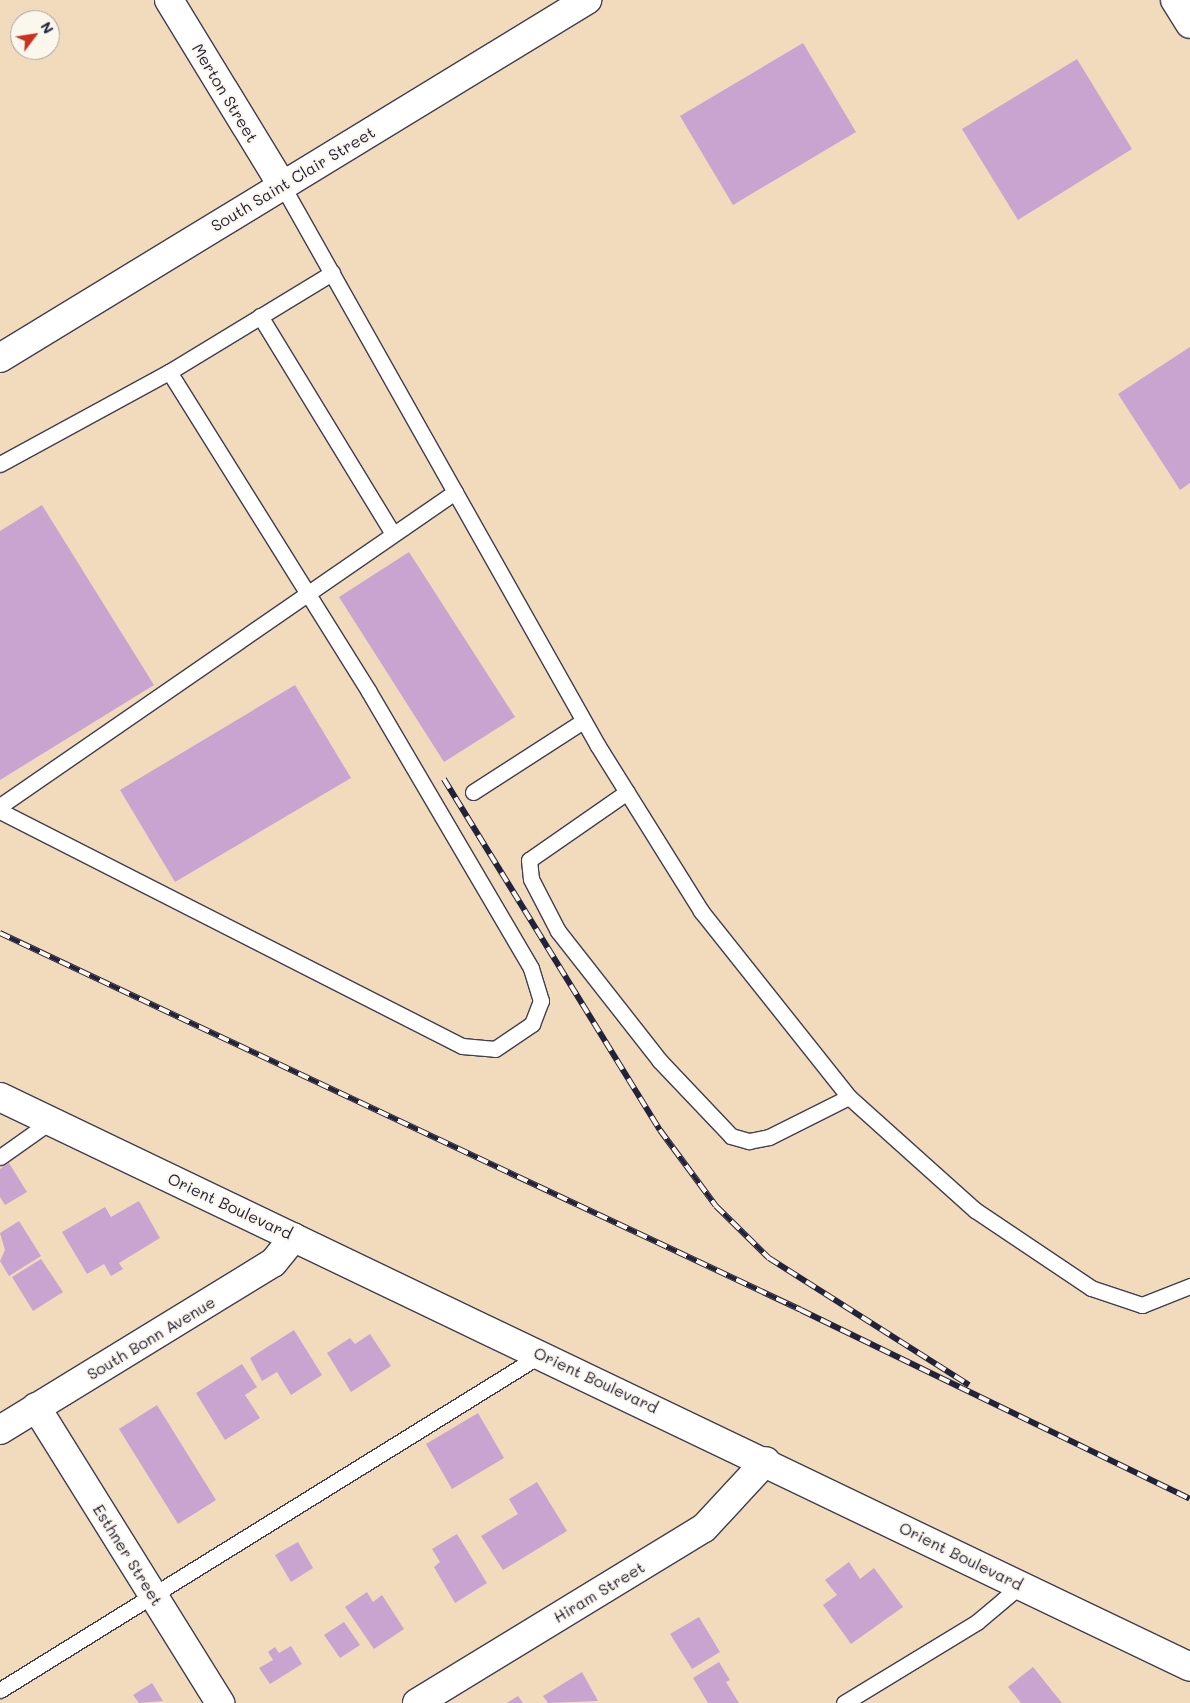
<!DOCTYPE html>
<style>
body{margin:0}
#map{position:relative;width:1190px;height:1703px;overflow:hidden;background:#f2dbbc;font-family:Mali,sans-serif}
div>[style]{position:absolute}
.building>*{inset:0;background:#c9a4d1}
.roads{filter:drop-shadow(1px 0 #413e4e) drop-shadow(-1px 0 #413e4e) drop-shadow(0 1px #413e4e) drop-shadow(0 -1px #413e4e)}
.lane>*{height:15px;margin:-7.5px;padding:0 7.5px;transform-origin:7.5px;border-radius:7.5px;background:#fff}
.street>*{height:28px;margin:-14px;padding:0 14px;transform-origin:14px;border-radius:14px;background:#fff}
.rail>*{height:5.5px;margin-top:-2.75px;transform-origin:0;background:repeating-linear-gradient(90deg,#fbf7ec 0 11px,#22223b 0 22px);box-sizing:border-box;border-block:1px solid #22223b}
span{translate:-50% -50%;white-space:nowrap;text-align:center;line-height:1.15;-webkit-text-stroke:4px #fbf7ec;paint-order:stroke}
.street-label{font-size:16px;color:#22223b}
.north{position:absolute;left:10px;top:10px;width:50px;height:50px;box-sizing:border-box;background:#fbf7ec;border:1px solid #a4a2a5;border-radius:50%;rotate:59deg;font-size:14px;font-weight:700;line-height:20px;text-align:center;color:#22223b}
.north::after{content:'';display:block;margin:auto;width:18px;height:22px;background:#c8321e;clip-path:polygon(50% 0,100% 100%,50% 72%,0 100%)}
</style>
<div id="map">
<div class="building">
<i style="clip-path:polygon(803px 43px,856px 132px,733px 205px,680px 116px)"></i>
<i style="clip-path:polygon(1077px 59px,1132px 149px,1018px 220px,962px 129px)"></i>
<i style="clip-path:polygon(1190px 347px,1190px 483px,1180px 490px,1118px 394px)"></i>
<i style="clip-path:polygon(42px 505px,154px 685px,0 780px,0 531px)"></i>
<i style="clip-path:polygon(409px 552px,515px 717px,444px 762px,339px 597px)"></i>
<i style="clip-path:polygon(295px 685px,351px 778px,175px 882px,120px 790px)"></i>
<i style="clip-path:polygon(9px 1163px,27px 1192px,5px 1205px,0 1197px,0 1169px)"></i>
<i style="clip-path:polygon(139px 1201px,160px 1238px,119px 1263px,123px 1269px,111px 1276px,104px 1264px,87px 1274px,62px 1232px,105px 1207px,111px 1217px)"></i>
<i style="clip-path:polygon(19px 1221px,41px 1256px,9px 1276px,0 1261px,5px 1250px,0 1233px)"></i>
<i style="clip-path:polygon(41px 1259px,63px 1292px,33px 1311px,12px 1277px)"></i>
<i style="clip-path:polygon(294px 1330px,322px 1375px,291px 1395px,277px 1372px,262px 1381px,250px 1358px)"></i>
<i style="clip-path:polygon(370px 1334px,391px 1366px,351px 1392px,327px 1353px,350px 1338px,355px 1344px)"></i>
<i style="clip-path:polygon(242px 1364px,257px 1387px,245px 1395px,260px 1418px,225px 1440px,196px 1393px)"></i>
<i style="clip-path:polygon(157px 1405px,216px 1500px,178px 1524px,119px 1429px)"></i>
<i style="clip-path:polygon(478px 1413px,504px 1458px,452px 1489px,426px 1444px)"></i>
<i style="clip-path:polygon(537px 1482px,567px 1531px,503px 1570px,481px 1536px,518px 1514px,509px 1499px)"></i>
<i style="clip-path:polygon(457px 1534px,487px 1583px,455px 1603px,434px 1567px,440px 1562px,432px 1549px)"></i>
<i style="clip-path:polygon(298px 1542px,313px 1568px,291px 1582px,275px 1555px)"></i>
<i style="clip-path:polygon(849px 1562px,860px 1579px,874px 1568px,903px 1607px,851px 1644px,823px 1605px,837px 1595px,825px 1580px)"></i>
<i style="clip-path:polygon(367px 1592px,373px 1602px,382px 1595px,404px 1629px,374px 1649px,345px 1607px)"></i>
<i style="clip-path:polygon(699px 1617px,720px 1652px,692px 1669px,670px 1634px)"></i>
<i style="clip-path:polygon(344px 1622px,360px 1645px,340px 1658px,324px 1635px)"></i>
<i style="clip-path:polygon(291px 1646px,302px 1664px,270px 1684px,259px 1668px,273px 1660px,268px 1652px,275px 1647px,279px 1653px)"></i>
<i style="clip-path:polygon(719px 1662px,730px 1680px,726px 1682px,739px 1703px,708px 1703px,693px 1678px)"></i>
<i style="clip-path:polygon(1033px 1667px,1062px 1703px,1021px 1703px,1008px 1687px)"></i>
<i style="clip-path:polygon(582px 1672px,598px 1701px,548px 1703px,543px 1696px)"></i>
<i style="clip-path:polygon(152px 1683px,163px 1701px,139px 1703px,133px 1695px)"></i>
<i style="clip-path:polygon(518px 1696px,523px 1703px,507px 1703px)"></i>
</div>
<div class="roads">
<div class="lane">
<i style="left:282px;top:185px;width:644px;rotate:60.61deg"></i>
<i style="left:598px;top:746px;width:195px;rotate:58deg"></i>
<i style="left:701px;top:911px;width:238px;rotate:51.5deg"></i>
<i style="left:849px;top:1097px;width:169px;rotate:41.9deg"></i>
<i style="left:975px;top:1210px;width:140px;rotate:33.9deg"></i>
<i style="left:1091px;top:1288px;width:54px;rotate:18.4deg"></i>
<i style="left:1142px;top:1305px;width:52px;rotate:-21.6deg"></i>
<i style="left:260px;top:316px;width:255px;rotate:58.6deg"></i>
<i style="left:0;top:464px;width:192px;rotate:-28.6deg"></i>
<i style="left:169px;top:372px;width:191px;rotate:-31.3deg"></i>
<i style="left:473px;top:792px;width:131px;rotate:-32.8deg"></i>
<i style="left:627px;top:792px;width:119px;rotate:145.2deg"></i>
<i style="left:529px;top:860px;width:19px;rotate:84deg"></i>
<i style="left:531px;top:879px;width:59px;rotate:62.6deg"></i>
<i style="left:558px;top:931px;width:164px;rotate:51.9deg"></i>
<i style="left:659px;top:1060px;width:105px;rotate:46.5deg"></i>
<i style="left:731px;top:1136px;width:19px;rotate:16deg"></i>
<i style="left:749px;top:1141px;width:20px;rotate:-11deg"></i>
<i style="left:769px;top:1137px;width:89px;rotate:-26.6deg"></i>
<i style="left:0;top:806px;width:553px;rotate:-34.61deg"></i>
<i style="left:0;top:811px;width:518px;rotate:26.96deg"></i>
<i style="left:462px;top:1046px;width:33px;rotate:5deg"></i>
<i style="left:495px;top:1049px;width:45px;rotate:-34deg"></i>
<i style="left:532px;top:1024px;width:25px;rotate:-69deg"></i>
<i style="left:541px;top:1001px;width:34px;rotate:-107deg"></i>
<i style="left:531px;top:968px;width:322px;rotate:-120.4deg"></i>
<i style="left:368px;top:690px;width:375px;rotate:-122deg"></i>
<i style="left:0;top:1157px;width:62px;rotate:-35.2deg"></i>
<i style="left:0;top:1690px;width:638px;rotate:-31.8deg"></i>
<i style="left:844px;top:1703px;width:156px;rotate:-31.3deg"></i>
<i style="left:977px;top:1622px;width:57px;rotate:-40.1deg"></i>
</div>
<div class="street">
<i style="left:169px;top:0;width:217px;rotate:58.6deg"></i>
<i style="left:1175px;top:0;width:28px;rotate:58deg"></i>
<i style="left:0;top:358px;width:688px;rotate:-31.38deg"></i>
<i style="left:0;top:1097px;width:1319px;rotate:25.59deg"></i>
<i style="left:36px;top:1407px;width:349px;rotate:58.1deg"></i>
<i style="left:0;top:1430px;width:320px;rotate:-31.5deg"></i>
<i style="left:273px;top:1263px;width:33px;rotate:-51deg"></i>
<i style="left:417px;top:1703px;width:336px;rotate:-31.4deg"></i>
<i style="left:704px;top:1528px;width:91px;rotate:-47.2deg"></i>
</div>
</div>
<div class="rail">
<i style="left:444px;top:779px;width:412px;rotate:58.4deg"></i>
<i style="left:660px;top:1130px;width:94px;rotate:53.6deg"></i>
<i style="left:716px;top:1206px;width:74px;rotate:44.5deg"></i>
<i style="left:769px;top:1258px;width:237px;rotate:32.4deg"></i>
<i style="left:0;top:933px;width:885px;rotate:25.2deg"></i>
<i style="left:801px;top:1310px;width:432px;rotate:25.9deg"></i>
</div>
<div class="street-label">
<span style="left:225px;top:93px;rotate:59deg">Merton Street</span>
<span style="left:293px;top:179px;rotate:-31deg">South Saint Clair Street</span>
<span style="left:230px;top:1206px;rotate:25deg">Orient Boulevard</span>
<span style="left:151px;top:1338px;rotate:-31deg">South Bonn Avenue</span>
<span style="left:596px;top:1380px;rotate:25deg">Orient Boulevard</span>
<span style="left:128px;top:1555px;rotate:58deg">Esthner Street</span>
<span style="left:961px;top:1556px;rotate:26deg">Orient Boulevard</span>
<span style="left:599px;top:1592px;rotate:-31deg">Hiram Street</span>
</div>
<div class="north">N</div>
</div>
